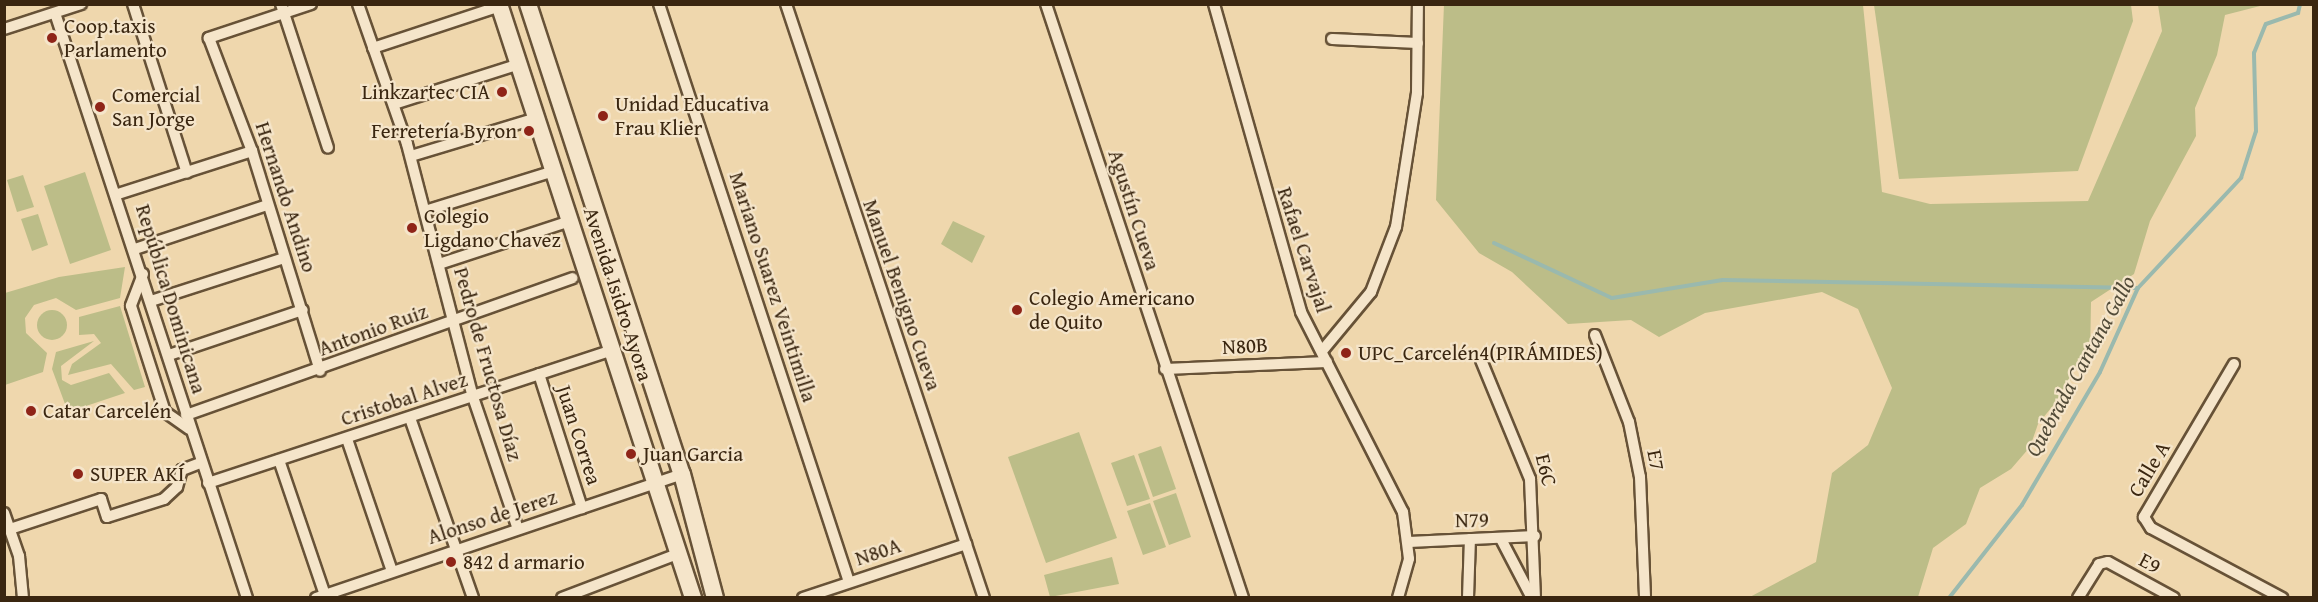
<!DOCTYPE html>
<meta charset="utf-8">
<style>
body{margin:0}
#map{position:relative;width:2318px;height:602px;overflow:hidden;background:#efd7ad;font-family:"Gentium Book Plus",serif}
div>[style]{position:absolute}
.green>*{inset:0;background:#bcbd88}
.round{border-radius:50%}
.stream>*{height:4px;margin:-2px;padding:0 2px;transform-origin:2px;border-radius:2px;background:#9ab9ae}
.roads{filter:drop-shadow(2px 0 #675237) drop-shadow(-2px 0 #675237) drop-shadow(0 2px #675237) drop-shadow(0 -2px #675237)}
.street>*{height:10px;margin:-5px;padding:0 5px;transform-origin:5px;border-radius:5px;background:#f5e5ca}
.secondary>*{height:16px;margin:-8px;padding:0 8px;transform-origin:8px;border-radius:8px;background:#f5e5ca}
.dots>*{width:16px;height:16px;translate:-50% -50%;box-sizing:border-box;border:3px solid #f5e5ca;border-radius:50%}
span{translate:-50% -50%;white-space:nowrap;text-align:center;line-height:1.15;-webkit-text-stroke:4.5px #f5e5ca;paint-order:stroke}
.poi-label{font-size:21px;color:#3a2610}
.left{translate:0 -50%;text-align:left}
.right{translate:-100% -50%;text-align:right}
.street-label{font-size:21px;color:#3a2610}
.water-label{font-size:22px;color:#524b38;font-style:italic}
.frame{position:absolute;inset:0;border:6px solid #3a2610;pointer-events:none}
</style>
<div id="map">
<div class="green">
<i style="clip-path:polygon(1444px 4px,1863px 5px,1882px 192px,1930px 204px,2088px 201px,2162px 31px,2158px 5px,2264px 5px,2225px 15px,2217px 55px,2195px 108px,2196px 136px,2150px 221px,2134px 274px,2091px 302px,2090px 358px,2073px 368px,2069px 386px,2038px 424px,2030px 447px,2011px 469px,1980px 488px,1966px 524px,1933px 548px,1918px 597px,1748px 598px,1816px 562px,1832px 473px,1868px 445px,1892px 388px,1858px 309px,1822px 292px,1705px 313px,1659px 337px,1631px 320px,1568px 324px,1512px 272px,1479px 253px,1436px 200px)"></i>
<i style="clip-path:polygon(1874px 5px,2131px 5px,2133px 21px,2078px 171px,1899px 179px)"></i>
<i style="clip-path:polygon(85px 172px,111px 250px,70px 264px,44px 186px)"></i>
<i style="clip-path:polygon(23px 175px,34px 207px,17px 212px,7px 180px)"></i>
<i style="clip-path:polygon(38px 214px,48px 245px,32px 251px,21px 219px)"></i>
<i style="clip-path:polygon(953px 221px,985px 236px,972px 263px,941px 244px)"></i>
<i style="clip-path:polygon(125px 267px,120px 298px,76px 310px,56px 298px,34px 305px,25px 318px,26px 333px,47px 353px,43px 372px,5px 385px,5px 293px,59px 277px)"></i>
<i style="clip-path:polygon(120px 306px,145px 387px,134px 390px,111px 364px,68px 375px,72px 364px,101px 343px,94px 334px,79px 335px,79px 317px)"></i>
<i class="round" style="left:37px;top:310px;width:30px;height:30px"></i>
<i style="clip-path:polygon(94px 341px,61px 366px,62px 380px,71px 385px,109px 373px,125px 393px,68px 412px,52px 369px,56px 352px)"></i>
<i style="clip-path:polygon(1079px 432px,1117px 538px,1046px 563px,1008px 457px)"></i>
<i style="clip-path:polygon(1161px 446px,1176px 489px,1153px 497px,1138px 454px)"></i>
<i style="clip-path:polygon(1134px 455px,1150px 499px,1127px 506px,1111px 463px)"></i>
<i style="clip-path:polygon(1176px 493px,1191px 537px,1169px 545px,1153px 501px)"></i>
<i style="clip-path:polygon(1150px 503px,1166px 547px,1143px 555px,1127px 511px)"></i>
<i style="clip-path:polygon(1112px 557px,1119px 584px,1050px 597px,1044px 575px)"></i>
</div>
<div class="stream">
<i style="left:1494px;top:243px;width:130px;rotate:25deg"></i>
<i style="left:1612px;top:298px;width:112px;rotate:-9.2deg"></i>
<i style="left:1723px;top:280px;width:415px;rotate:1.1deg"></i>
<i style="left:1949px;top:598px;width:118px;rotate:-51.9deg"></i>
<i style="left:2022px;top:505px;width:154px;rotate:-59.6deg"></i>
<i style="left:2100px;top:372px;width:92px;rotate:-65.7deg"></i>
<i style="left:2138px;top:288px;width:151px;rotate:-46.9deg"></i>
<i style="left:2241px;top:178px;width:49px;rotate:-72.3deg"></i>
<i style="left:2256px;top:131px;width:78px;rotate:-91.5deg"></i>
<i style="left:2254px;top:53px;width:31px;rotate:-68deg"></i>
<i style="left:2266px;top:24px;width:34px;rotate:-19deg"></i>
<i style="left:2298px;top:13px;width:9px;rotate:-77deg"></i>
</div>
<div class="roads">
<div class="street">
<i style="left:133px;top:4px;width:177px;rotate:72.3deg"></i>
<i style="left:281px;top:4px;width:151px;rotate:71.9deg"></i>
<i style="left:311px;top:4px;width:108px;rotate:161.6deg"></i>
<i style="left:209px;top:38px;width:121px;rotate:69.2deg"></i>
<i style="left:252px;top:151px;width:230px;rotate:72.8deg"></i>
<i style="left:358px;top:4px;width:148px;rotate:70.7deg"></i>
<i style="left:407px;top:144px;width:261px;rotate:75.4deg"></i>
<i style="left:473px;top:397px;width:139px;rotate:71.2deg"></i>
<i style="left:659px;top:4px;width:608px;rotate:71.8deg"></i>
<i style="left:786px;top:4px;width:626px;rotate:71.57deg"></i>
<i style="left:1046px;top:4px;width:626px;rotate:71.65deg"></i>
<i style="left:1214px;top:4px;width:320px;rotate:74.2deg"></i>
<i style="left:1301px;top:312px;width:225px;rotate:63deg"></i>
<i style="left:1403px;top:512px;width:47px;rotate:82.7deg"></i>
<i style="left:1409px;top:559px;width:41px;rotate:105.8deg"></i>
<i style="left:55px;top:13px;width:616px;rotate:71.83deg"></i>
<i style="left:4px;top:29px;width:81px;rotate:-18deg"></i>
<i style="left:1332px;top:39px;width:86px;rotate:2.7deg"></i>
<i style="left:373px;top:48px;width:134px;rotate:-18.3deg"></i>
<i style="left:394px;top:104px;width:131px;rotate:-17.7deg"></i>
<i style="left:411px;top:156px;width:132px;rotate:-16.8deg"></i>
<i style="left:118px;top:194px;width:141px;rotate:-17.8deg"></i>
<i style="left:425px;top:211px;width:135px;rotate:-17.2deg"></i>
<i style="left:135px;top:249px;width:139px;rotate:-18.4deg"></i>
<i style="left:439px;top:264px;width:138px;rotate:-18.2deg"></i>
<i style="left:143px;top:274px;width:34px;rotate:111deg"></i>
<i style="left:131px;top:306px;width:111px;rotate:72.2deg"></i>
<i style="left:165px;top:412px;width:29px;rotate:35deg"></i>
<i style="left:151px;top:301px;width:140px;rotate:-17.9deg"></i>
<i style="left:1595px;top:335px;width:93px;rotate:68.7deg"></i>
<i style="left:1629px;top:422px;width:56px;rotate:78.7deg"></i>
<i style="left:1640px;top:477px;width:121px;rotate:87.6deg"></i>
<i style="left:1322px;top:351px;width:77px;rotate:-50.3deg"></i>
<i style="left:1371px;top:292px;width:70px;rotate:-69deg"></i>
<i style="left:1396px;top:227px;width:136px;rotate:-81.1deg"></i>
<i style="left:1417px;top:93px;width:89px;rotate:-89.4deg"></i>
<i style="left:169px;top:355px;width:141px;rotate:-18.6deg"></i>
<i style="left:1481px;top:360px;width:129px;rotate:67.6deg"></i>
<i style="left:1530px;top:479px;width:119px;rotate:87.6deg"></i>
<i style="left:2234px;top:364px;width:178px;rotate:120.5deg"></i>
<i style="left:2144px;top:517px;width:13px;rotate:58deg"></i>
<i style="left:2151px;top:528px;width:149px;rotate:28.1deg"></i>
<i style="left:1165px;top:369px;width:162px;rotate:-2.5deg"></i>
<i style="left:539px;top:374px;width:141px;rotate:72.2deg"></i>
<i style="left:186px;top:415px;width:410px;rotate:-19.5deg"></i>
<i style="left:410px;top:418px;width:191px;rotate:70.7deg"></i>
<i style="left:347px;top:439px;width:139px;rotate:71.2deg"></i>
<i style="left:279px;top:460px;width:146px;rotate:71.2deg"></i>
<i style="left:208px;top:483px;width:426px;rotate:-18.2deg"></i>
<i style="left:4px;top:513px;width:46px;rotate:70.8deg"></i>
<i style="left:19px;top:556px;width:42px;rotate:84.6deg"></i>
<i style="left:10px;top:529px;width:96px;rotate:-18.2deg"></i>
<i style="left:101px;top:499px;width:19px;rotate:72deg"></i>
<i style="left:107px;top:517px;width:60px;rotate:-17.5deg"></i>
<i style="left:164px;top:499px;width:18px;rotate:-43deg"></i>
<i style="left:177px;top:487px;width:18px;rotate:-74deg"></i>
<i style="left:182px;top:470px;width:19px;rotate:-21deg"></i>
<i style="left:1501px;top:539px;width:67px;rotate:62.3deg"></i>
<i style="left:1409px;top:542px;width:126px;rotate:-2.7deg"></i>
<i style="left:316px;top:598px;width:386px;rotate:-18.7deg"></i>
<i style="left:562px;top:598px;width:126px;rotate:-20.9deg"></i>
<i style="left:803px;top:598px;width:172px;rotate:-18.3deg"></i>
<i style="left:1468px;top:598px;width:59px;rotate:-88.1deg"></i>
<i style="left:2078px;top:598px;width:40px;rotate:-58deg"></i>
<i style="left:2099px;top:564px;width:9px;rotate:-13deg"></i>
<i style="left:2108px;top:562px;width:75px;rotate:28.6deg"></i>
</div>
<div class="secondary">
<i style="left:499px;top:4px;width:625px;rotate:71.91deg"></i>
<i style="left:528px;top:4px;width:495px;rotate:71.9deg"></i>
<i style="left:682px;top:474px;width:128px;rotate:75.1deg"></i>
</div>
</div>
<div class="dots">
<i style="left:52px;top:38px;background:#8f2418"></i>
<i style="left:502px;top:92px;background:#8f2418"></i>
<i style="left:100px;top:107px;background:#8f2418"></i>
<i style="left:603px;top:116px;background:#8f2418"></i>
<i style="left:529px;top:131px;background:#8f2418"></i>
<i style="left:412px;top:228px;background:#8f2418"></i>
<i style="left:1017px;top:310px;background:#8f2418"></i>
<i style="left:1346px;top:353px;background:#8f2418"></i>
<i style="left:31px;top:411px;background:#8f2418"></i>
<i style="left:631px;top:454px;background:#8f2418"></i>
<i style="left:78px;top:474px;background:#8f2418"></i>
<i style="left:451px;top:562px;background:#8f2418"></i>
</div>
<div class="poi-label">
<span class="left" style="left:64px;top:38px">Coop.taxis<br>Parlamento</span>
<span class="right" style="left:490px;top:92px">Linkzartec CIA</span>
<span class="left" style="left:112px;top:107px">Comercial<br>San Jorge</span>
<span class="left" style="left:615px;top:116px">Unidad Educativa<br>Frau Klier</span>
<span class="right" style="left:517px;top:131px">Ferretería Byron</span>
<span class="left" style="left:424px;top:228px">Colegio<br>Ligdano Chavez</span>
<span class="left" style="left:1029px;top:310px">Colegio Americano<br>de Quito</span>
<span class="left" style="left:1358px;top:353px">UPC_Carcelén4(PIRÁMIDES)</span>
<span class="left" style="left:43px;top:411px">Catar Carcelén</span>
<span class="left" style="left:643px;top:454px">Juan Garcia</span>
<span class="left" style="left:90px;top:474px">SUPER AKÍ</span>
<span class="left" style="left:463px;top:562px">842 d armario</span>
</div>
<div class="street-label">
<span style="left:286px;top:197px;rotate:72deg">Hernando Andino</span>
<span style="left:1134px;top:210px;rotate:72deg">Agustín Cueva</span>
<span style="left:1304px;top:250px;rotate:72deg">Rafael Carvajal</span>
<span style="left:773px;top:287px;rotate:72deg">Mariano Suarez Veintimilla</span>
<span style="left:618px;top:294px;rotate:72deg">Avenida Isidro Ayora</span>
<span style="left:902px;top:295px;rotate:71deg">Manuel Benigno Cueva</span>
<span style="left:171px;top:299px;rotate:73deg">República Dominicana</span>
<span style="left:373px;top:330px;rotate:-20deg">Antonio Ruiz</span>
<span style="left:1245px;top:346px;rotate:-3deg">N80B</span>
<span style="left:488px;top:364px;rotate:74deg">Pedro de Fructosa Díaz</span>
<span style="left:404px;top:399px;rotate:-18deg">Cristobal Alvez</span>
<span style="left:579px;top:435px;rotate:72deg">Juan Correa</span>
<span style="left:1656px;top:460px;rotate:79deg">E7</span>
<span style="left:2149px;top:469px;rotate:-59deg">Calle A</span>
<span style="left:1546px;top:470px;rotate:76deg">E6C</span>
<span style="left:492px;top:517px;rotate:-18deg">Alonso de Jerez</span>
<span style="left:1472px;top:520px;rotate:-1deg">N79</span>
<span style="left:878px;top:552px;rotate:-18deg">N80A</span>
<span style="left:2150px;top:563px;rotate:28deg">E9</span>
</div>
<div class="water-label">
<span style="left:2080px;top:366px;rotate:-61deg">Quebrada Cantana Gallo</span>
</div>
<div class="frame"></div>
</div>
